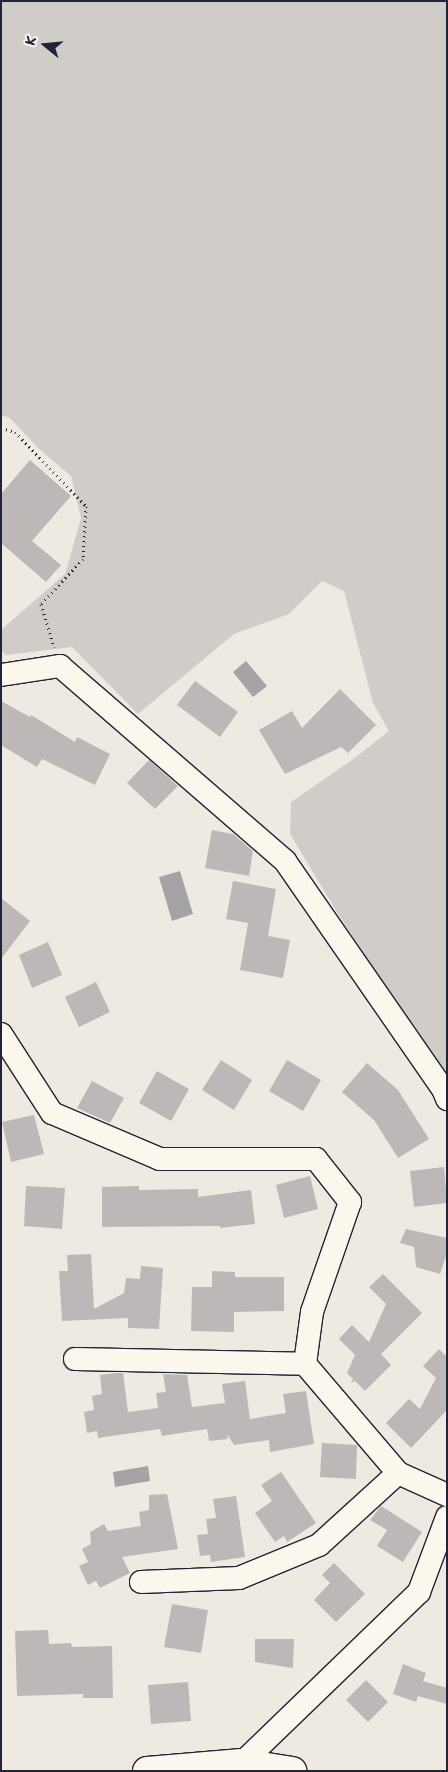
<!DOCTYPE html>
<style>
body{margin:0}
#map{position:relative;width:448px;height:1772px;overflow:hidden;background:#eeeae2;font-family:Mali,sans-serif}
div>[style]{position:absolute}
.green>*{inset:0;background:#d0cdc9}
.water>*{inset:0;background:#a6a3a7}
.building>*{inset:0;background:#bcb8b8}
.path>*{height:3px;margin-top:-1.5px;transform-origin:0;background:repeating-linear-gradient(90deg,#22223b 0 1px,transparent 0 5px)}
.roads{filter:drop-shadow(1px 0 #22223b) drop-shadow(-1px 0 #22223b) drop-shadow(0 1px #22223b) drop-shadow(0 -1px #22223b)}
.minor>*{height:22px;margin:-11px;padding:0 11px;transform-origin:11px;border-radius:11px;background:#fbf7ec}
.tertiary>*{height:28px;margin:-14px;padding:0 14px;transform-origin:14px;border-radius:14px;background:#fbf7ec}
span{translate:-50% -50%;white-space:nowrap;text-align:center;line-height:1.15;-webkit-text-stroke:5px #fbf7ec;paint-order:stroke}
.frame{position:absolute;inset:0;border:2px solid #22223b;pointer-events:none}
.north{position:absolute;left:20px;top:20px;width:50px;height:50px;-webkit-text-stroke:4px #fbf7ec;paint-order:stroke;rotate:287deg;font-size:14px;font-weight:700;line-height:20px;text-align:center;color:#22223b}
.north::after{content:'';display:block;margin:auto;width:18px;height:22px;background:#22223b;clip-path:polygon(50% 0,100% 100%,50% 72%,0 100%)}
</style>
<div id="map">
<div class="green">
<i style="clip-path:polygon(1px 1px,447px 1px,447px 1076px,444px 1077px,340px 917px,290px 834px,291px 802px,352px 760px,389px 731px,373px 703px,344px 591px,322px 581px,289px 614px,234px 634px,138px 714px,72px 647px,6px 655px,1px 650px,1px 630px,65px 574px,81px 518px,71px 476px,39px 449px,10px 418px,1px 415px)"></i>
</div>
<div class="water">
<i style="clip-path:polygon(246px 661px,267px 686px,253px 697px,233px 672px)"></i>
<i style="clip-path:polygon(180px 871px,193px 914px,172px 921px,159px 877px)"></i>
<i style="clip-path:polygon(148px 1466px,150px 1481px,115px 1487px,113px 1472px)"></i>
</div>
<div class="building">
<i style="clip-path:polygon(30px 460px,71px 496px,32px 541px,61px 565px,46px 582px,1px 543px,1px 494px)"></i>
<i style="clip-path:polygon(195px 681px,238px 712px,220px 737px,177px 705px)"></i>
<i style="clip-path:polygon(340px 689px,376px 725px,348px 753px,341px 747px,285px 774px,259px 730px,292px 711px,302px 728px)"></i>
<i style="clip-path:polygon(1px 701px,30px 717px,31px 715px,75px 742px,77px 737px,110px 754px,95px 785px,42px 759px,37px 767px,1px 745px)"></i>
<i style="clip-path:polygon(149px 760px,178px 786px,155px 809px,127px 783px)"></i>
<i style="clip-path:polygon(212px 830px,233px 834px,253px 851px,249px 876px,205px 868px)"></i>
<i style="clip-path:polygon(233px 881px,276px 889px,268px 936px,290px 940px,283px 978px,240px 970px,248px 923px,226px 919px)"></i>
<i style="clip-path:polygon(1px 898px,30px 921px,1px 959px)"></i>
<i style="clip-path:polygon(48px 942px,62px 975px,32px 988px,19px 955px)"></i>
<i style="clip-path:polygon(96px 982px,110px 1012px,79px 1027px,65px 997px)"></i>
<i style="clip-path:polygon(221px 1060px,252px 1080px,234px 1110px,202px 1090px)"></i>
<i style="clip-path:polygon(287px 1060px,321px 1080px,303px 1111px,269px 1091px)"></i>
<i style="clip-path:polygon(367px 1063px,398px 1090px,429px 1139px,398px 1158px,374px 1120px,342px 1092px)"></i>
<i style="clip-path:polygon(157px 1071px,189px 1089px,171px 1121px,139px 1103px)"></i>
<i style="clip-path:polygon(92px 1081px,124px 1098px,110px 1123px,77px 1108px)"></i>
<i style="clip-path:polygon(34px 1115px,44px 1154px,11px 1162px,2px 1122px)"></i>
<i style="clip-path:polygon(444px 1167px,447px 1203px,414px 1207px,410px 1171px)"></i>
<i style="clip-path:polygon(310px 1176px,318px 1209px,284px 1218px,276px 1185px)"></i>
<i style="clip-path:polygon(26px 1186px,65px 1188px,62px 1229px,24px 1226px)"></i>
<i style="clip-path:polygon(139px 1186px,139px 1190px,198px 1189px,198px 1197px,251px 1190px,255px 1224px,220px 1228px,220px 1226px,102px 1227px,102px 1187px)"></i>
<i style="clip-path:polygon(406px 1229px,447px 1238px,447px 1253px,440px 1274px,416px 1267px,414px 1247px,400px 1243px)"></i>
<i style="clip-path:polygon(91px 1254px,94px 1309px,124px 1293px,126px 1278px,140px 1279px,141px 1266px,163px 1268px,159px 1329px,128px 1328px,128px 1318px,62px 1321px,59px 1271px,68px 1271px,67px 1255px)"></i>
<i style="clip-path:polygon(212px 1271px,235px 1272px,235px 1277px,284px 1277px,284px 1311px,234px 1312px,234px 1332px,191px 1331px,192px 1287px,212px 1287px)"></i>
<i style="clip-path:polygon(383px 1274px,422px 1313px,381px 1354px,391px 1365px,365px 1391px,355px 1381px,351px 1383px,353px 1379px,347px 1373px,355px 1355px,339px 1339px,352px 1325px,369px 1342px,386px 1304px,369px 1287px)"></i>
<i style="clip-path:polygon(439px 1349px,447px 1357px,447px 1410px,411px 1448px,386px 1423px,409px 1399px,420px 1409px,436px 1378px,423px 1366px)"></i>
<i style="clip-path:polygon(115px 1373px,123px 1373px,128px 1412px,158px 1408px,156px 1393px,166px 1392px,163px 1374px,187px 1375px,192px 1407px,225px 1403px,222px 1384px,245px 1381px,250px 1419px,286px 1413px,283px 1394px,306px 1391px,314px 1444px,270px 1452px,269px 1440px,234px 1445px,227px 1434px,228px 1439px,209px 1441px,207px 1429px,162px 1436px,160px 1429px,98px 1438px,97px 1431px,87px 1433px,84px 1412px,94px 1410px,92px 1396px,102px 1394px,100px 1375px)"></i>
<i style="clip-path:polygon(322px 1443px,357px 1445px,356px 1479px,320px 1477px)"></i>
<i style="clip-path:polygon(281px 1472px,316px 1523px,287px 1542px,284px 1536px,275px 1542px,255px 1513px,272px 1501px,261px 1485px)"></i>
<i style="clip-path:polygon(167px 1494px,178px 1549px,122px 1557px,130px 1573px,100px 1588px,96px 1581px,88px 1585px,79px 1566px,88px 1562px,82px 1549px,91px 1544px,90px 1532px,104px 1524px,108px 1531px,141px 1526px,139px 1512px,149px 1510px,149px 1495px)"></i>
<i style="clip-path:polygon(236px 1496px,245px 1557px,211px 1562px,210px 1555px,200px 1556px,197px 1535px,208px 1534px,206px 1519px,216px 1518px,213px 1499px)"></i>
<i style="clip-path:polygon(381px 1506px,422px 1532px,403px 1562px,377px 1546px,387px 1530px,370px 1520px)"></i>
<i style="clip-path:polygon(334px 1563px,365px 1594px,336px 1622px,314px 1600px,330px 1583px,322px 1575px)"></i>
<i style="clip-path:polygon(172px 1604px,208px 1610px,201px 1653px,164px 1647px)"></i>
<i style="clip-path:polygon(48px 1630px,49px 1644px,71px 1643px,72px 1647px,112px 1646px,113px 1698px,83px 1698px,83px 1694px,17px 1696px,15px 1631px)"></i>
<i style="clip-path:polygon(255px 1639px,294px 1639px,293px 1668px,255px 1662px)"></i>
<i style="clip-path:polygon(403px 1664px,426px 1673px,423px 1681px,447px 1688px,447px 1704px,418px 1696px,416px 1702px,393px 1694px)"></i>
<i style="clip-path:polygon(366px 1680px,388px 1702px,368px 1722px,346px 1700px)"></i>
<i style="clip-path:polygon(188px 1682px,191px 1721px,151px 1724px,148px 1685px)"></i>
</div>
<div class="path">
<i style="left:1px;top:428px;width:15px;rotate:16deg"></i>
<i style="left:15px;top:432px;width:103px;rotate:46.2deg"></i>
<i style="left:86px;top:506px;width:53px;rotate:93.2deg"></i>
<i style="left:83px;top:559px;width:62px;rotate:133deg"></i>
<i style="left:41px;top:604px;width:45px;rotate:73.2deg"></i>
</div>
<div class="roads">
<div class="minor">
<i style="left:1px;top:675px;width:60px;rotate:-8.7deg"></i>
<i style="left:60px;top:666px;width:298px;rotate:40.9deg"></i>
<i style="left:285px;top:861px;width:277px;rotate:55.3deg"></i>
<i style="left:443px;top:1089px;width:11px;rotate:68deg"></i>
<i style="left:1px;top:1034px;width:94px;rotate:57.2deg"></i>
<i style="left:52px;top:1113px;width:117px;rotate:23.1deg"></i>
<i style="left:160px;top:1159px;width:156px"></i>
<i style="left:316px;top:1159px;width:55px;rotate:51.7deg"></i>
<i style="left:350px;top:1202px;width:116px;rotate:109.1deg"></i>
<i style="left:312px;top:1312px;width:52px;rotate:97.7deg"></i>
<i style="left:305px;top:1364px;width:143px;rotate:49.5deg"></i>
<i style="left:75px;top:1359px;width:230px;rotate:1.2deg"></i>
<i style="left:141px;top:1582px;width:98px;rotate:-2.3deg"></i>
<i style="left:239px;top:1578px;width:87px;rotate:-22.4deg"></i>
<i style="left:319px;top:1545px;width:107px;rotate:-42.3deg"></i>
<i style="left:398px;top:1473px;width:54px;rotate:24.2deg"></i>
<i style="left:242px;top:1763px;width:246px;rotate:-44deg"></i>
<i style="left:419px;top:1592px;width:80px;rotate:-69.5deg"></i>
</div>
<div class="tertiary">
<i style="left:147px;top:1771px;width:95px;rotate:-4.8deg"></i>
<i style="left:242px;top:1763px;width:51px;rotate:9.1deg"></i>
</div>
</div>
<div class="frame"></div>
<div class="north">K</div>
</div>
